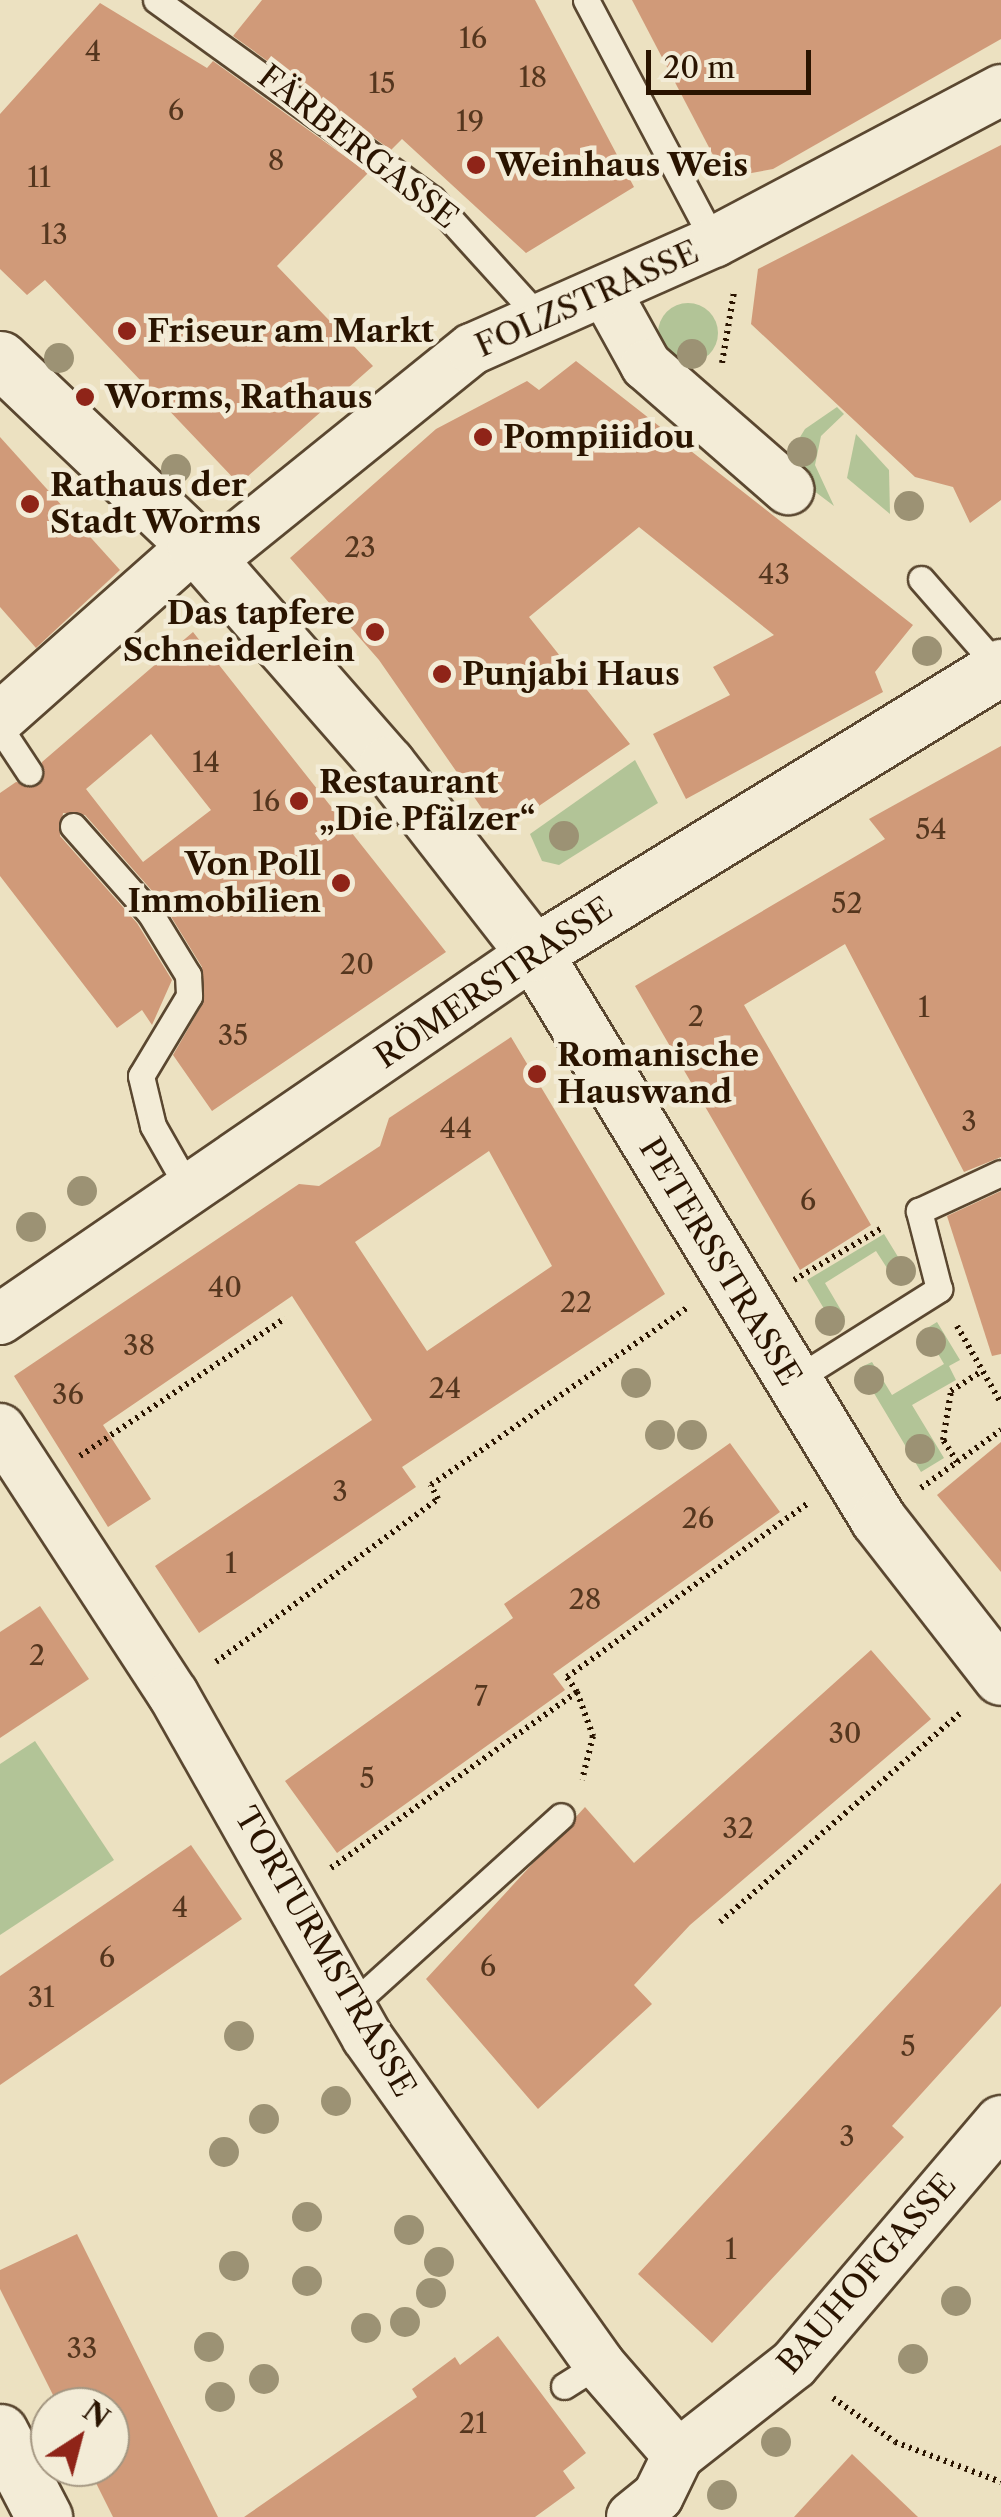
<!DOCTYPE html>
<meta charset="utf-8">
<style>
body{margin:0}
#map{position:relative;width:1001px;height:2517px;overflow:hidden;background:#ece1c1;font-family:"Libre Caslon Text",serif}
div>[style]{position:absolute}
.green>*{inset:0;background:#b2c497}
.round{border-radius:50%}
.building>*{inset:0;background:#d09a79}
.path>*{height:6px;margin-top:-3px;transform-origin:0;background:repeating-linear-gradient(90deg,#2a1400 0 2.5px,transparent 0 7.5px)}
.roads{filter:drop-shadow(2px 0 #5a4730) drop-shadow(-2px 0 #5a4730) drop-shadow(0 2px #5a4730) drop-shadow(0 -2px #5a4730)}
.lane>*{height:25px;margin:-12.5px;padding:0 12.5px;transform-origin:12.5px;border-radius:12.5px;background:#f3ecd7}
.street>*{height:50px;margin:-25px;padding:0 25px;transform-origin:25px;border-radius:25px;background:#f3ecd7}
.secondary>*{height:55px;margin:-27.5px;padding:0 27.5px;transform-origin:27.5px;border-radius:27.5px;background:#f3ecd7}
.trees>*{width:30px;height:30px;margin:-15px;border-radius:50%;background:#9c9274}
.dots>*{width:28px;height:28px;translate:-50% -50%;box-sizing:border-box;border:5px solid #f3ecd7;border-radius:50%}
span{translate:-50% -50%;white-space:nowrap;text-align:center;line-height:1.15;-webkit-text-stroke:9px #f3ecd7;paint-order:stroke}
.number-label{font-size:28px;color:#54361e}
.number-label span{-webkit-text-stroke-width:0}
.street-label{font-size:32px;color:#2a1400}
.poi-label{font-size:32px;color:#2a1400;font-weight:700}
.left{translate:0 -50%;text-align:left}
.right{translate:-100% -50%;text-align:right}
.north{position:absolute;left:30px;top:2387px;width:100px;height:100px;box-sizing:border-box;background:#f3ecd7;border:2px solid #a39681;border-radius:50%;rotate:36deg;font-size:28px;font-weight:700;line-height:40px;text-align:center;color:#2a1400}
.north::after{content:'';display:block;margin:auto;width:35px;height:45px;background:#8f2418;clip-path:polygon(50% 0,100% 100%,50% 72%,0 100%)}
.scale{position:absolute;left:646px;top:50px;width:165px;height:45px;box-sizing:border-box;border:5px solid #2a1400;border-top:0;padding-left:12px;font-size:30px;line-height:35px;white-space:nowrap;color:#2a1400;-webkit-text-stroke:8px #f3ecd7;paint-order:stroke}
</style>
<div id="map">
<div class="green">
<i class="round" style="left:658px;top:303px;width:60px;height:60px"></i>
<i style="clip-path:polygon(837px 407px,844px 414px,821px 436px,815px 465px,834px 506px,797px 478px,789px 455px,805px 429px)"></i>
<i style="clip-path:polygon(856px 434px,889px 470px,890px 514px,847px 478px)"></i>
<i style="clip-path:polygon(635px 760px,658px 803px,559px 865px,542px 861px,530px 834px)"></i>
<i style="clip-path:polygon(884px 1234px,911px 1278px,898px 1285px,876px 1251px,825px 1283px,845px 1317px,833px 1324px,807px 1280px)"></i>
<i style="clip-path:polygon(937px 1322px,960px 1360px,949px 1366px,956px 1380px,912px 1405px,944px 1458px,921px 1472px,859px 1368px,872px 1362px,892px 1395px,944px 1364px,924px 1330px)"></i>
<i style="clip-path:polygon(35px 1741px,114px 1860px,0 1935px,0 1764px)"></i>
</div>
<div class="building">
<i style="clip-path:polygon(262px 0,535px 0,634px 187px,526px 253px,402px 139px,391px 150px,233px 36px)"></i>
<i style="clip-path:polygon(632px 0,1001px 0,1001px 39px,773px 169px,746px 174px,713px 155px)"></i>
<i style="clip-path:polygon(100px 3px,207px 68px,213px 61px,368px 173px,277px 266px,373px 366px,239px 484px,45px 280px,27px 295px,0 269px,0 114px)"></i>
<i style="clip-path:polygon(1001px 145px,1001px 500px,970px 523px,953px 487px,915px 477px,751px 324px,758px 269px)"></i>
<i style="clip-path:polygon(576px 361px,913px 625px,875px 672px,883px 692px,686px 799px,653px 734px,730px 695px,713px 667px,774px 635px,639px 527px,529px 617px,630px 744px,499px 833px,379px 660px,290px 558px,436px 429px,527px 381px,539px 390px)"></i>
<i style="clip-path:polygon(0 437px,120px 570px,36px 648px,0 607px)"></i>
<i style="clip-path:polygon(evenodd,193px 632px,446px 952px,212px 1111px,173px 1055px,203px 1003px,202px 967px,162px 902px,85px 815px,63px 813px,60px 836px,137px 923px,172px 980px,152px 1025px,142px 1010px,117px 1028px,0 876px,0 793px,16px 782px,39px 785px,42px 762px,193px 632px,151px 734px,211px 810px,143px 862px,86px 789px,151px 734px)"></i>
<i style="clip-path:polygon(1001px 746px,1001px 1157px,964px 1172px,845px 944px,744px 1005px,871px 1225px,800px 1270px,635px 986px,885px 839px,869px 819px)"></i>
<i style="clip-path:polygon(evenodd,511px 1037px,665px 1294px,402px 1467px,416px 1487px,199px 1633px,155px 1566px,372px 1420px,292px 1296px,103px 1425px,151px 1499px,108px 1527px,14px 1376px,299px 1184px,319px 1186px,380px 1146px,389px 1118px,511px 1037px,489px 1151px,552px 1266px,427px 1351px,355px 1242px,489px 1151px)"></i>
<i style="clip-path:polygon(1001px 1191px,1001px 1354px,992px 1356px,947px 1216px)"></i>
<i style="clip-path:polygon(1001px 1442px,1001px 1572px,937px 1495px)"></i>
<i style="clip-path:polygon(730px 1443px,780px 1512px,553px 1674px,565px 1690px,337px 1853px,285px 1781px,513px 1618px,504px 1604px)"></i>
<i style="clip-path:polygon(40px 1606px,89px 1679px,0 1738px,0 1632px)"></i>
<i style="clip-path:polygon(871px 1650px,931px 1719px,690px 1925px,634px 1985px,652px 2004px,538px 2109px,426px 1979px,585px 1807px,634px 1863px)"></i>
<i style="clip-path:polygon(191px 1845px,242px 1919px,0 2085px,0 1976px)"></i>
<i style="clip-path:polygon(1001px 1883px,1001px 2006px,892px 2126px,904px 2137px,712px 2343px,638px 2274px)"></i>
<i style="clip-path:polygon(77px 2234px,218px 2517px,113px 2517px,88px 2467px,110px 2467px,110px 2407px,59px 2407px,0 2289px,0 2270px)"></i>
<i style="clip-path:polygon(498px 2336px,586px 2453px,563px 2471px,575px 2488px,535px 2517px,244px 2517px,417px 2397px,412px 2389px,455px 2357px,460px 2365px)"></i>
<i style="clip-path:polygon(852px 2454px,918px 2517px,794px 2517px)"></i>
</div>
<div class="path">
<i style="left:722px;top:363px;width:72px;rotate:-80.4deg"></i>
<i style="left:794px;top:1280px;width:102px;rotate:-30.6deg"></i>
<i style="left:957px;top:1326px;width:89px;rotate:60.3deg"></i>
<i style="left:80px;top:1456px;width:247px;rotate:-33.9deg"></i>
<i style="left:957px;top:1462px;width:26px;rotate:-122deg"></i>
<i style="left:943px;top:1440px;width:50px;rotate:-80.7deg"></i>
<i style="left:951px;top:1391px;width:35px;rotate:-33deg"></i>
<i style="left:921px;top:1488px;width:99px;rotate:-35.9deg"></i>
<i style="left:216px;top:1662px;width:275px;rotate:-36.3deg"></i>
<i style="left:438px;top:1499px;width:16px;rotate:-117deg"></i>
<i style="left:431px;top:1485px;width:311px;rotate:-34.7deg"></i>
<i style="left:577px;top:1692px;width:47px;rotate:70deg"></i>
<i style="left:593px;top:1736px;width:45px;rotate:104deg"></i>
<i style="left:331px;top:1868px;width:302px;rotate:-35.6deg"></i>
<i style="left:577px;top:1692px;width:18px;rotate:-124deg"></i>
<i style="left:567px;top:1677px;width:297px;rotate:-35.8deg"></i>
<i style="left:720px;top:1922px;width:320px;rotate:-41deg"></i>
<i style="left:833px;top:2398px;width:76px;rotate:35.4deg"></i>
<i style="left:895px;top:2442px;width:113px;rotate:20.7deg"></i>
</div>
<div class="roads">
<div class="lane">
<i style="left:156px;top:0;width:340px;rotate:35.8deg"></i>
<i style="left:432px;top:199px;width:159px;rotate:47.8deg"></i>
<i style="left:586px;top:0;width:274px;rotate:62.1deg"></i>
<i style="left:921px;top:579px;width:118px;rotate:48.8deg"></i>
<i style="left:0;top:728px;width:53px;rotate:56.6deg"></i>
<i style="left:73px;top:826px;width:116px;rotate:48.5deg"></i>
<i style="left:150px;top:913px;width:73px;rotate:58.5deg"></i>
<i style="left:188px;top:975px;width:21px;rotate:87deg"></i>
<i style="left:189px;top:996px;width:93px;rotate:121deg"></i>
<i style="left:141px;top:1076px;width:51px;rotate:76.5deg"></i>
<i style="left:153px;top:1126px;width:75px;rotate:60.4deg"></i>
<i style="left:793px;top:1381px;width:173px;rotate:-32.2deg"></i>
<i style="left:939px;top:1289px;width:81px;rotate:-104.4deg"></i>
<i style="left:919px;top:1211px;width:90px;rotate:-24.9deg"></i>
<i style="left:351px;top:2006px;width:283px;rotate:-42.1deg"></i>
<i style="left:564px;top:2386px;width:41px;rotate:-32.2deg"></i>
</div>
<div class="street">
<i style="left:605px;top:291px;width:85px;rotate:61deg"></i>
<i style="left:646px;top:365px;width:189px;rotate:41.1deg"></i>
<i style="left:209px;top:561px;width:338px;rotate:-38.9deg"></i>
<i style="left:472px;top:349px;width:265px;rotate:-23.9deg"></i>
<i style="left:714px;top:242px;width:325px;rotate:-27.9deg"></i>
<i style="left:0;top:718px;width:261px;rotate:-41.6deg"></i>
<i style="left:0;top:1319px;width:647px;rotate:-34.43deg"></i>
<i style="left:0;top:1429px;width:316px;rotate:56.9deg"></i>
<i style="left:173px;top:1694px;width:394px;rotate:60.5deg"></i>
<i style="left:367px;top:2037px;width:401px;rotate:54.6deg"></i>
<i style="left:599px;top:2364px;width:121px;rotate:49deg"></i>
<i style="left:632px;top:2517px;width:33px;rotate:-39deg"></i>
<i style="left:658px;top:2496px;width:46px;rotate:-64deg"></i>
<i style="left:678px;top:2455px;width:147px;rotate:-38.1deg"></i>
<i style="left:794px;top:2364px;width:319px;rotate:-49.6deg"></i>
</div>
<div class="secondary">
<i style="left:0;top:359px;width:269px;rotate:43.6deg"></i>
<i style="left:195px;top:545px;width:291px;rotate:48.8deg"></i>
<i style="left:387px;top:764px;width:239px;rotate:52.1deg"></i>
<i style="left:534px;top:953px;width:662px;rotate:58.71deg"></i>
<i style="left:878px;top:1519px;width:200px;rotate:52.1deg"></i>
<i style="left:534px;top:953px;width:548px;rotate:-31.48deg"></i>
<i style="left:0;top:2432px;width:96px;rotate:62.6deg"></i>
</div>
</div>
<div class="trees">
<i style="left:692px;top:354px"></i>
<i style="left:59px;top:358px"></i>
<i style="left:802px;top:452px"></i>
<i style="left:176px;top:469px"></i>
<i style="left:909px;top:506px"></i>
<i style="left:927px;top:651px"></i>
<i style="left:564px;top:836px"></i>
<i style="left:82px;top:1191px"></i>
<i style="left:31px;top:1227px"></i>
<i style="left:901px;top:1271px"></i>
<i style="left:830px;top:1321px"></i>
<i style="left:931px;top:1342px"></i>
<i style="left:869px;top:1380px"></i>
<i style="left:636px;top:1383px"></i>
<i style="left:660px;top:1435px"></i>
<i style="left:692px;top:1435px"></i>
<i style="left:920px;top:1449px"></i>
<i style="left:239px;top:2036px"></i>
<i style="left:336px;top:2101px"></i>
<i style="left:264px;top:2119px"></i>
<i style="left:224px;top:2152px"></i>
<i style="left:307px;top:2217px"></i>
<i style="left:409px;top:2230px"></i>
<i style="left:439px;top:2262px"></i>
<i style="left:234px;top:2266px"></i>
<i style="left:307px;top:2281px"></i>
<i style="left:431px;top:2293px"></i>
<i style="left:956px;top:2301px"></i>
<i style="left:405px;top:2322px"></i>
<i style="left:366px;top:2328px"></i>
<i style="left:209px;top:2347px"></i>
<i style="left:913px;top:2359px"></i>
<i style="left:264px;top:2379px"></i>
<i style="left:220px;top:2397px"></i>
<i style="left:776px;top:2442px"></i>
<i style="left:722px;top:2495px"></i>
</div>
<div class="dots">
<i style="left:476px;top:165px;background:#8f2418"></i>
<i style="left:127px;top:331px;background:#8f2418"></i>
<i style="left:85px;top:397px;background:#8f2418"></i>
<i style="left:483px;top:437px;background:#8f2418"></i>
<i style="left:30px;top:504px;background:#8f2418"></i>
<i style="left:375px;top:632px;background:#8f2418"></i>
<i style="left:442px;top:674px;background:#8f2418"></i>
<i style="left:299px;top:801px;background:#8f2418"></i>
<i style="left:341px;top:883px;background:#8f2418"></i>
<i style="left:537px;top:1074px;background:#8f2418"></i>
</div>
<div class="number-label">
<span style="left:473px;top:38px">16</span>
<span style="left:93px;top:51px">4</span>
<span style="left:533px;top:77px">18</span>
<span style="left:382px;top:83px">15</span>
<span style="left:176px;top:110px">6</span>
<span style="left:470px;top:121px">19</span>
<span style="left:276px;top:160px">8</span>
<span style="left:39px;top:177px">11</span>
<span style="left:54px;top:234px">13</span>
<span style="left:360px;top:547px">23</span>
<span style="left:774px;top:574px">43</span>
<span style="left:206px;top:762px">14</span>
<span style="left:266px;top:801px">16</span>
<span style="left:931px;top:829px">54</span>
<span style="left:847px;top:903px">52</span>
<span style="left:357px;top:964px">20</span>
<span style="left:924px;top:1007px">1</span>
<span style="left:696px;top:1016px">2</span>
<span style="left:233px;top:1035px">35</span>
<span style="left:969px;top:1121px">3</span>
<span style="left:456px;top:1128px">44</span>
<span style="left:808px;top:1200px">6</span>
<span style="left:225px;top:1287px">40</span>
<span style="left:576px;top:1302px">22</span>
<span style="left:139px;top:1345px">38</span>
<span style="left:445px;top:1388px">24</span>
<span style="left:68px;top:1394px">36</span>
<span style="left:340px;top:1491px">3</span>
<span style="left:698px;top:1518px">26</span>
<span style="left:231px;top:1563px">1</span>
<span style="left:585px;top:1599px">28</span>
<span style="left:37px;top:1655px">2</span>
<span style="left:481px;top:1696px">7</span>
<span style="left:845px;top:1733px">30</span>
<span style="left:367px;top:1778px">5</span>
<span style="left:738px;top:1828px">32</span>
<span style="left:180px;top:1907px">4</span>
<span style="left:107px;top:1957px">6</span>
<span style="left:488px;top:1966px">6</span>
<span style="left:41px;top:1997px">31</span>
<span style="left:908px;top:2046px">5</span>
<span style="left:847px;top:2136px">3</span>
<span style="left:731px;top:2249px">1</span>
<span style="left:82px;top:2348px">33</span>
<span style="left:473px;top:2423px">21</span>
</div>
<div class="street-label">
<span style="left:358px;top:147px;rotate:38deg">FÄRBERGASSE</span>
<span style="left:587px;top:299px;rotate:-24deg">FOLZSTRASSE</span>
<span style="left:494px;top:983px;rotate:-34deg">RÖMERSTRASSE</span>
<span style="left:720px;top:1262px;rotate:59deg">PETERSSTRASSE</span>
<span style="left:325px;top:1952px;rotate:60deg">TORTURMSTRASSE</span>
<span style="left:867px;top:2274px;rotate:-49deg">BAUHOFGASSE</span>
</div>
<div class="poi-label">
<span class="left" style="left:496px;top:165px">Weinhaus Weis</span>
<span class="left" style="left:147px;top:331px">Friseur am Markt</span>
<span class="left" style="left:105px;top:397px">Worms, Rathaus</span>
<span class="left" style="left:503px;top:437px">Pompiiidou</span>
<span class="left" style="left:50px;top:504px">Rathaus der<br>Stadt Worms</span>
<span class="right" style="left:355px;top:632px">Das tapfere<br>Schneiderlein</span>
<span class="left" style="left:462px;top:674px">Punjabi Haus</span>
<span class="left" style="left:319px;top:801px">Restaurant<br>„Die Pfälzer“</span>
<span class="right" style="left:321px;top:883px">Von Poll<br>Immobilien</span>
<span class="left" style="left:557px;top:1074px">Romanische<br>Hauswand</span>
</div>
<div class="north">N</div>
<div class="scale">20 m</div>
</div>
